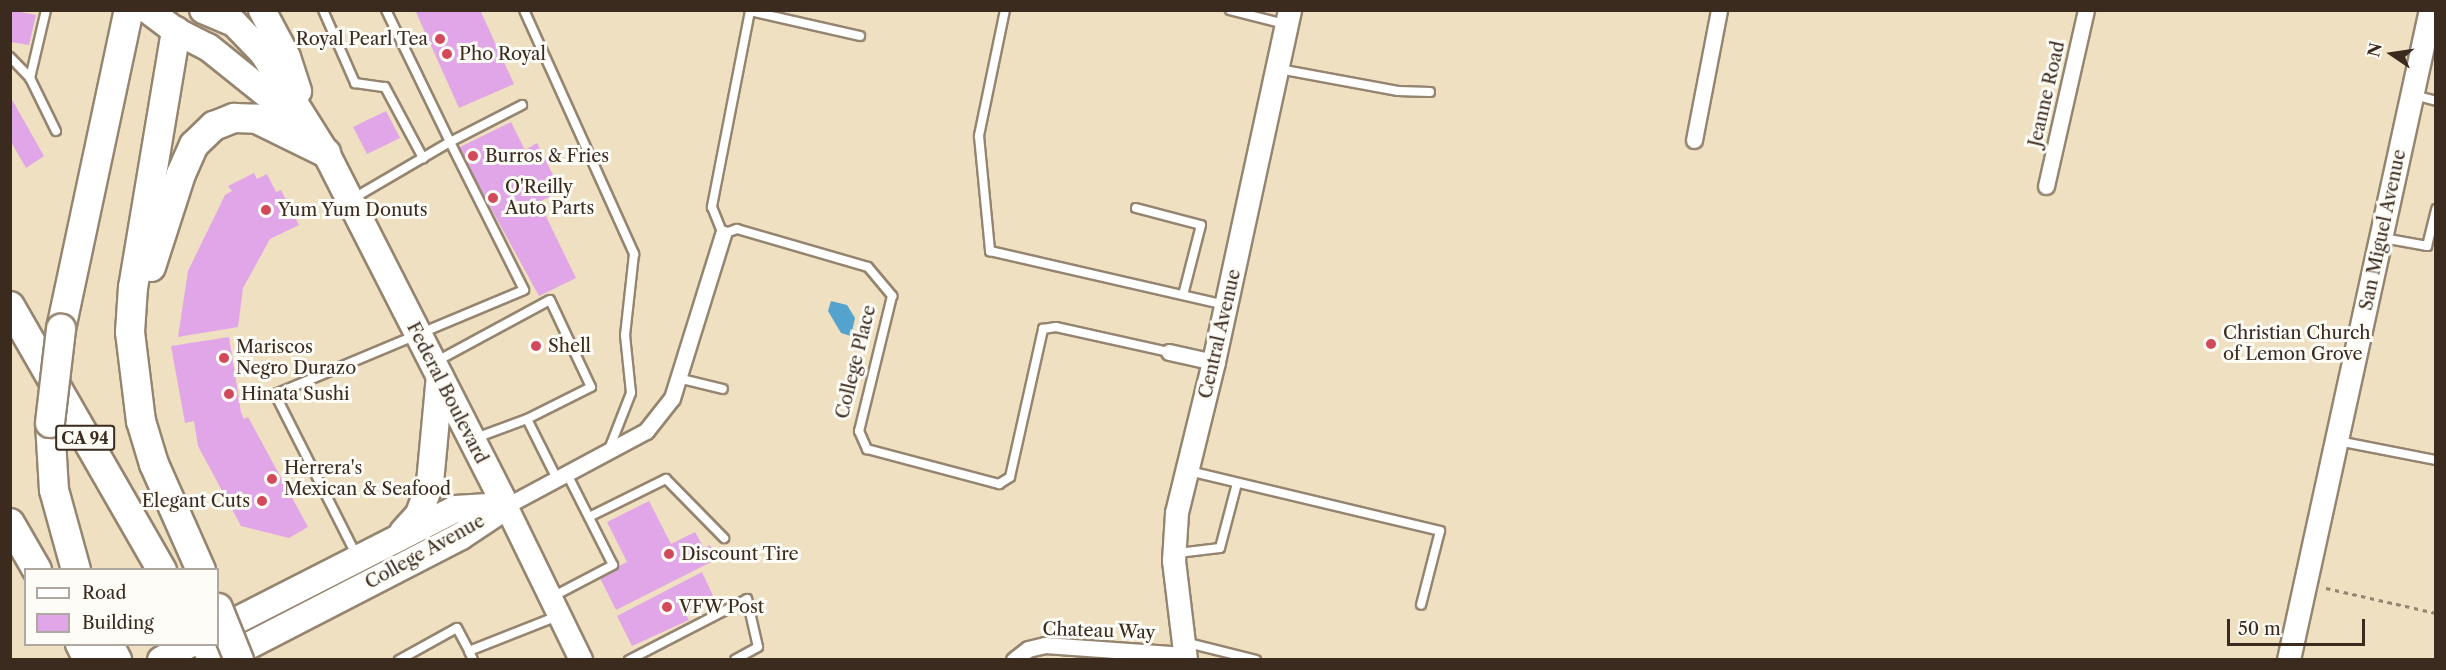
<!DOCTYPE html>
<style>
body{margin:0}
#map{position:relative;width:2446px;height:670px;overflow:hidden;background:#efe0c1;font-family:"Libre Caslon Text",serif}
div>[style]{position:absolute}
.water>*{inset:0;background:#54a3ce}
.building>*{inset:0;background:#e0a6e7}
.path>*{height:3px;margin-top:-1.5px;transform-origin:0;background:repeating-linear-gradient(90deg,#958570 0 4.5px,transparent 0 9px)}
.roads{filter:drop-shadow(2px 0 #958570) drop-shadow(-2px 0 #958570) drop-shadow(0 2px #958570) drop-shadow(0 -2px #958570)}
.lane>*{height:8px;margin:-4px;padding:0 4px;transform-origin:4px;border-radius:4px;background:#fff}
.street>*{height:15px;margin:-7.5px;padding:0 7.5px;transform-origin:7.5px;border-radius:7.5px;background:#fff}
.secondary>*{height:22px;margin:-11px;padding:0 11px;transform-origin:11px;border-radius:11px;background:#fff}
.primary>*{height:26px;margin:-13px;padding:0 13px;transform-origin:13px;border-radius:13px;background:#fff}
.highway>*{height:28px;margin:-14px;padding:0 14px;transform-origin:14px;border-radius:14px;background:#fff}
.bridges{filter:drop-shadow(2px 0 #958570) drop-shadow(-2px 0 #958570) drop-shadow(0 2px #958570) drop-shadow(0 -2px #958570)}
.highway-bridge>*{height:28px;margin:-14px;padding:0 14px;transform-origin:14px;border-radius:14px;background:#fff}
.dots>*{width:16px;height:16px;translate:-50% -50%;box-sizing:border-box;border:3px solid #fdfcf7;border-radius:50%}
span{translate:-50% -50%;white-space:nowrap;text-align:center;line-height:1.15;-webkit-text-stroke:6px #fdfcf7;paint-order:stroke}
.shield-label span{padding:2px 4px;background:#fdfcf7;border:2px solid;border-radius:4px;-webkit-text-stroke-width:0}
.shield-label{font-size:16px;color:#3b2a1e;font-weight:700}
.poi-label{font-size:18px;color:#3b2a1e}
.right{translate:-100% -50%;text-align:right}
.left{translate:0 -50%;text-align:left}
.street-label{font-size:18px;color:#3b2a1e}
.frame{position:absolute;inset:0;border:12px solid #3b2a1e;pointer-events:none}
.legend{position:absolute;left:24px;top:568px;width:195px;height:78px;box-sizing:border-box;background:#fdfcf7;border:2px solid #afa8a0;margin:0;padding:8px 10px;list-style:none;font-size:18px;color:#3b2a1e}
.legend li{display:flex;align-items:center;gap:12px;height:30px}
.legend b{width:30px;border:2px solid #afa8a0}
.north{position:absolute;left:2362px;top:24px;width:60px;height:60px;-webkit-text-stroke:4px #fdfcf7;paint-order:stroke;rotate:283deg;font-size:16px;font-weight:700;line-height:24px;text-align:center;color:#3b2a1e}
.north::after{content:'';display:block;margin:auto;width:21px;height:27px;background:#3b2a1e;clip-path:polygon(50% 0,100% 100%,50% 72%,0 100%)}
.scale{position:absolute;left:2227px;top:619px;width:138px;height:27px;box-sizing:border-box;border:3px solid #3b2a1e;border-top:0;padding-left:8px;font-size:18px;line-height:21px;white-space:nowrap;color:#3b2a1e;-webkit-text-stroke:4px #fdfcf7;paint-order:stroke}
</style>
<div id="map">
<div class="water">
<i style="clip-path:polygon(831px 301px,847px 305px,855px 318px,851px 336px,841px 333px,828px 311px)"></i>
</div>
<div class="building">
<i style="clip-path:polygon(10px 10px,36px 15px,29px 45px,10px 42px)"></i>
<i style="clip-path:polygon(415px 10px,480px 10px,514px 84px,459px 108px)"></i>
<i style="clip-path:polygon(10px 96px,44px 156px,26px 168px,10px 140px)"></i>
<i style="clip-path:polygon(386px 111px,400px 138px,367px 154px,353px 127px)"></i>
<i style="clip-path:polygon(511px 122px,525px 150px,537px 143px,561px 191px,539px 202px,576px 278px,539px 296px,458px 148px)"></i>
<i style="clip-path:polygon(254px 173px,257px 179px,267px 174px,276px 192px,281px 190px,299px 225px,270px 239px,243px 288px,238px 327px,178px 337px,188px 271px,225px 195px,232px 191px,228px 186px)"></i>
<i style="clip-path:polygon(229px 337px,241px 412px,244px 419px,248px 417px,308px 527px,289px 538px,241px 526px,198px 446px,194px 421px,185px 423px,171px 346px)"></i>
<i style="clip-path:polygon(649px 501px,671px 544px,695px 532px,704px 548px,710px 545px,717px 559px,616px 610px,599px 576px,627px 562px,607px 522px)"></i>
<i style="clip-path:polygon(702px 572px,715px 600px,686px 615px,689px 620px,632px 646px,617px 616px)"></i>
</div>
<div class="path">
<i style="left:2326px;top:588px;width:113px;rotate:12.8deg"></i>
</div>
<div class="roads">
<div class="lane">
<i style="left:46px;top:10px;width:70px;rotate:103.2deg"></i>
<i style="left:30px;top:78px;width:59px;rotate:63.9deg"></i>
<i style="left:323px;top:10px;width:80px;rotate:66.3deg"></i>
<i style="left:355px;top:83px;width:30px;rotate:8deg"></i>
<i style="left:385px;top:87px;width:81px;rotate:61.8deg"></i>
<i style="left:386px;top:10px;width:147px;rotate:64.1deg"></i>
<i style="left:450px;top:142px;width:81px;rotate:-27.2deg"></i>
<i style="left:524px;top:10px;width:268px;rotate:65.7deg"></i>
<i style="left:634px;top:254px;width:81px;rotate:96.3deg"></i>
<i style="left:625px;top:335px;width:58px;rotate:84.1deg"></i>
<i style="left:631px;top:393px;width:60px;rotate:111.4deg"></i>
<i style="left:1005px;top:10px;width:129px;rotate:101.7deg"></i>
<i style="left:979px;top:136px;width:116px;rotate:84.5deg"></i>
<i style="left:990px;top:251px;width:241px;rotate:12.9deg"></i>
<i style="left:1230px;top:10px;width:57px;rotate:14.3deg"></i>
<i style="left:860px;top:36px;width:113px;rotate:-167.2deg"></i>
<i style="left:750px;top:11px;width:200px;rotate:101deg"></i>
<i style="left:712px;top:207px;width:29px;rotate:68deg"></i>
<i style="left:723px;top:234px;width:15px;rotate:-20deg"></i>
<i style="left:737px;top:229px;width:136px;rotate:16.2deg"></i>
<i style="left:868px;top:267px;width:38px;rotate:50deg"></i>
<i style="left:892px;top:296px;width:139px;rotate:103.7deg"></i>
<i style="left:859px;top:431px;width:20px;rotate:66deg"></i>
<i style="left:867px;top:449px;width:137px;rotate:14.9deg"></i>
<i style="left:999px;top:484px;width:13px;rotate:-32deg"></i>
<i style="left:1010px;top:477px;width:152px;rotate:-77.4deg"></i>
<i style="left:1043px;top:329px;width:13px;rotate:-9deg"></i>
<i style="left:1056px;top:327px;width:116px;rotate:12.5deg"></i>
<i style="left:10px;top:57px;width:29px;rotate:46deg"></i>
<i style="left:1279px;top:69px;width:121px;rotate:10.5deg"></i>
<i style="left:1398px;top:91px;width:32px;rotate:2deg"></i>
<i style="left:2414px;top:95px;width:23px;rotate:15deg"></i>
<i style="left:354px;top:198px;width:111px;rotate:-30.3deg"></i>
<i style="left:450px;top:142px;width:165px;rotate:63.4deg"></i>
<i style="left:524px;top:290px;width:270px;rotate:157.3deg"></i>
<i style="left:275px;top:394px;width:182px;rotate:63.2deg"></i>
<i style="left:1136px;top:208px;width:67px;rotate:14.7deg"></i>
<i style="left:1201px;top:225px;width:72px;rotate:104.4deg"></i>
<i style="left:2383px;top:238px;width:45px;rotate:10.3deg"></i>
<i style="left:2427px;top:246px;width:38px;rotate:-76deg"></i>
<i style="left:437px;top:361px;width:128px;rotate:-28.4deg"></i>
<i style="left:550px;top:300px;width:96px;rotate:64.8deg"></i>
<i style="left:591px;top:387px;width:72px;rotate:153.4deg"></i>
<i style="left:527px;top:419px;width:54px;rotate:159.6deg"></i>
<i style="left:678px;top:378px;width:46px;rotate:13.7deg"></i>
<i style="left:527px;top:419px;width:67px;rotate:63.4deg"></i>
<i style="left:2338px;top:441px;width:100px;rotate:11deg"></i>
<i style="left:1189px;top:471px;width:258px;rotate:13.4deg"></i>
<i style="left:1440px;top:531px;width:76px;rotate:104.4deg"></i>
<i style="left:589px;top:517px;width:86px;rotate:-26.3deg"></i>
<i style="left:666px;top:479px;width:83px;rotate:45.5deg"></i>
<i style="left:1178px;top:553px;width:42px;rotate:-6.8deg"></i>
<i style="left:1220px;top:548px;width:67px;rotate:-75.3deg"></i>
<i style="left:552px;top:597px;width:69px;rotate:-27.7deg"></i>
<i style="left:613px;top:565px;width:102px;rotate:-116.8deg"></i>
<i style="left:1188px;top:643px;width:70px;rotate:14deg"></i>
<i style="left:469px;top:651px;width:10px;rotate:66deg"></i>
<i style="left:399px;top:660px;width:66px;rotate:-28.9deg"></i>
<i style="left:457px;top:628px;width:26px;rotate:62deg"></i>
<i style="left:469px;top:651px;width:96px;rotate:-21.5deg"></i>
<i style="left:629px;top:660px;width:133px;rotate:-27.3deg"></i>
<i style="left:747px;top:599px;width:49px;rotate:77.1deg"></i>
<i style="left:758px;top:647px;width:26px;rotate:151deg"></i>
</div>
<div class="street">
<i style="left:1694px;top:140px;width:132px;rotate:-79.1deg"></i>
<i style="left:2046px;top:186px;width:180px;rotate:-77.2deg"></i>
<i style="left:1169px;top:352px;width:46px;rotate:12.5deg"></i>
<i style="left:506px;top:506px;width:159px;rotate:-28.2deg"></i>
<i style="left:646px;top:431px;width:42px;rotate:-51.8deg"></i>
<i style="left:672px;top:398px;width:172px;rotate:-72.7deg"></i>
<i style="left:1014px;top:660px;width:18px;rotate:-38deg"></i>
<i style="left:1028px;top:649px;width:17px;rotate:-13deg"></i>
<i style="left:1045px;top:645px;width:140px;rotate:4.1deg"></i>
</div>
<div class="secondary">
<i style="left:506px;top:506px;width:171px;rotate:64deg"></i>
<i style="left:1186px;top:660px;width:100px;rotate:-96.9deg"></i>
<i style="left:1174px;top:561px;width:48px;rotate:-86.4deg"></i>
<i style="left:1177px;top:513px;width:155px;rotate:-76.2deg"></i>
<i style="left:1214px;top:362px;width:360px;rotate:-77.8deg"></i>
<i style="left:2289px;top:660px;width:665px;rotate:-77.68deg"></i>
</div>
<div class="primary">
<i style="left:148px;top:10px;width:35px;rotate:37deg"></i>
<i style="left:176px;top:31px;width:36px;rotate:27deg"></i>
<i style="left:208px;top:47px;width:112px;rotate:38.8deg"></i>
<i style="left:203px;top:10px;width:34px;rotate:23deg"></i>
<i style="left:234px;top:23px;width:42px;rotate:46deg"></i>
<i style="left:263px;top:53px;width:118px;rotate:57.8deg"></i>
<i style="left:326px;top:153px;width:396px;rotate:63deg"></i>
<i style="left:262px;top:10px;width:53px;rotate:62deg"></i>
<i style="left:287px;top:57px;width:36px;rotate:72deg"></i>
<i style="left:403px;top:532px;width:24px;rotate:-48deg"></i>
<i style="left:419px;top:514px;width:33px;rotate:-70deg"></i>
<i style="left:430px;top:483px;width:107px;rotate:-84.7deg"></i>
<i style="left:218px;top:630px;width:266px;rotate:-27deg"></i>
<i style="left:455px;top:509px;width:50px;rotate:-3.4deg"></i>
<i style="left:161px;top:660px;width:33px;rotate:-29deg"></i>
<i style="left:221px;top:660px;width:270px;rotate:-27.3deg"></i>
<i style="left:461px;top:536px;width:54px;rotate:-33.7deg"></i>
</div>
<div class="highway">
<i style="left:176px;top:31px;width:260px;rotate:99.5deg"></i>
<i style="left:133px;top:287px;width:45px;rotate:93.8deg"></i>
<i style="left:130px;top:332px;width:90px;rotate:83deg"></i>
<i style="left:141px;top:421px;width:45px;rotate:73.2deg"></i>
<i style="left:154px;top:464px;width:116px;rotate:66.1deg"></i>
<i style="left:151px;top:267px;width:98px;rotate:-72.1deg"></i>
<i style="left:181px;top:174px;width:32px;rotate:-66deg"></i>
<i style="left:194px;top:145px;width:28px;rotate:-44deg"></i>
<i style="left:214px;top:126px;width:22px;rotate:-22deg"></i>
<i style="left:234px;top:118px;width:23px;rotate:2deg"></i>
<i style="left:257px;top:119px;width:77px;rotate:26.2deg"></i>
<i style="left:10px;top:306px;width:305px;rotate:60.1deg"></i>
<i style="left:61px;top:329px;width:326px;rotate:-78deg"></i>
<i style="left:50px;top:423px;width:67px;rotate:86.6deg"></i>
<i style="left:54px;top:490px;width:83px;rotate:74.6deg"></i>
<i style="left:10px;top:523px;width:54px;rotate:60.1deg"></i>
<i style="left:80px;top:644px;width:18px;rotate:63deg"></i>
<i style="left:109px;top:644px;width:18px;rotate:63deg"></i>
<i style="left:205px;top:644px;width:18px;rotate:63deg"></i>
</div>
</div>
<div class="bridges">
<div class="highway-bridge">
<i style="left:50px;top:423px;width:95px;rotate:-83.3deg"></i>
<i style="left:218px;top:608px;width:56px;rotate:68deg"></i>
</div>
</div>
<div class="dots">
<i style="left:440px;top:39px;background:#d1495b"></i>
<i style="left:447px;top:54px;background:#d1495b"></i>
<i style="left:473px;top:156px;background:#d1495b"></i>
<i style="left:493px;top:198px;background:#d1495b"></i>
<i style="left:266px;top:210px;background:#d1495b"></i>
<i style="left:2211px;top:344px;background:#d1495b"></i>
<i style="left:536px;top:346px;background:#d1495b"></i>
<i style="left:224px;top:358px;background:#d1495b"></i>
<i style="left:229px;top:394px;background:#d1495b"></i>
<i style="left:272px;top:479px;background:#d1495b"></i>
<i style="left:262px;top:501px;background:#d1495b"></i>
<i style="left:669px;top:554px;background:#d1495b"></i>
<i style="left:667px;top:607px;background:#d1495b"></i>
</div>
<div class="shield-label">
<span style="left:85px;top:438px">CA 94</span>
</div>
<div class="poi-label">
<span class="right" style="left:428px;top:39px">Royal Pearl Tea</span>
<span class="left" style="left:459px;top:54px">Pho Royal</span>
<span class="left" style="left:485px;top:156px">Burros &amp; Fries</span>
<span class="left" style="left:505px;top:198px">O'Reilly<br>Auto Parts</span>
<span class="left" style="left:278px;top:210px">Yum Yum Donuts</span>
<span class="left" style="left:2223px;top:344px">Christian Church<br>of Lemon Grove</span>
<span class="left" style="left:548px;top:346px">Shell</span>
<span class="left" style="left:236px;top:358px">Mariscos<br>Negro Durazo</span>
<span class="left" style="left:241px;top:394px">Hinata Sushi</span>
<span class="left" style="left:284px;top:479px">Herrera's<br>Mexican &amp; Seafood</span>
<span class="right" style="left:250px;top:501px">Elegant Cuts</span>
<span class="left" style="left:681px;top:554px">Discount Tire</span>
<span class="left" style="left:679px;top:607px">VFW Post</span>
</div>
<div class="street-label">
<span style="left:2047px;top:94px;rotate:-77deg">Jeanne Road</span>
<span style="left:2383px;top:230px;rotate:-78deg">San Miguel Avenue</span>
<span style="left:1220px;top:334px;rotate:-77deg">Central Avenue</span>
<span style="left:856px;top:362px;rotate:-76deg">College Place</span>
<span style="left:447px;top:393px;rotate:63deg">Federal Boulevard</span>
<span style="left:425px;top:552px;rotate:-29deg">College Avenue</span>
<span style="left:1099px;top:631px;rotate:2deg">Chateau Way</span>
</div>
<div class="frame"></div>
<ul class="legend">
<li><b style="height:8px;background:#fff"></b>Road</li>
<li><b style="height:16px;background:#e0a6e7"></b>Building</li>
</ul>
<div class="north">N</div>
<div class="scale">50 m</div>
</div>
